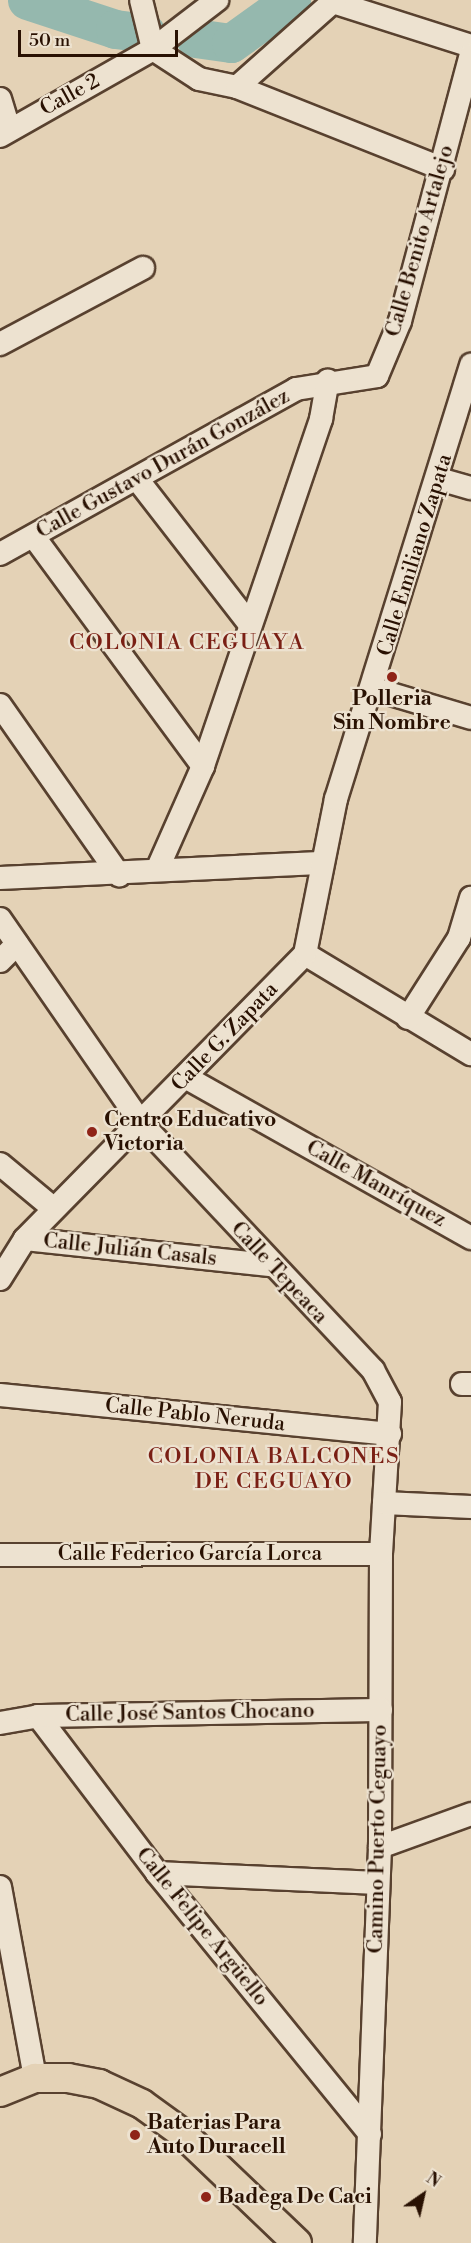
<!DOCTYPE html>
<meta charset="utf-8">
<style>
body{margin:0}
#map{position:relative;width:471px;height:2243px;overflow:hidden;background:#e4d2b6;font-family:"Libre Bodoni",serif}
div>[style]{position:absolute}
.river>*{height:39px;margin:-19.5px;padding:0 19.5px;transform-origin:19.5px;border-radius:19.5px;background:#95b8ae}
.roads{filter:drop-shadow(2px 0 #58412f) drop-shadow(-2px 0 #58412f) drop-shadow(0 2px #58412f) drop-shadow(0 -2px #58412f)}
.minor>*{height:22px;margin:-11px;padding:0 11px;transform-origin:11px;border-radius:11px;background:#ede2d0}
.major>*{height:28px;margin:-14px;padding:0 14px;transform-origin:14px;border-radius:14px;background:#e4d2b6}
.dots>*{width:16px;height:16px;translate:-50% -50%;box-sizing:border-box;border:3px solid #ede2d0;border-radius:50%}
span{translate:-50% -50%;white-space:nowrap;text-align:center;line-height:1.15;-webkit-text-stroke:4.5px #ede2d0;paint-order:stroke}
.street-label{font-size:21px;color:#291102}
.poi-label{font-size:21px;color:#291102;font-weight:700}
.left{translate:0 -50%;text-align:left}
.neighbourhood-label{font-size:22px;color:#7a1f14;letter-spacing:1.5px}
.north{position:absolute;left:393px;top:2165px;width:60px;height:60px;-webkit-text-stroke:4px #ede2d0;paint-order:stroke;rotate:34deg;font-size:16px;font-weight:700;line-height:24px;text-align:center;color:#291102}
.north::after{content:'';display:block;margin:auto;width:21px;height:27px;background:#291102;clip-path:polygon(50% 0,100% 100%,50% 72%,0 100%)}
.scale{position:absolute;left:18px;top:30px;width:160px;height:27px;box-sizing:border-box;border:3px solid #291102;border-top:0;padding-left:8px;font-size:18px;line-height:21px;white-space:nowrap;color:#291102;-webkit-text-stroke:4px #ede2d0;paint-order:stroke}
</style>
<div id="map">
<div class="river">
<i style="left:27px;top:0;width:93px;rotate:18.2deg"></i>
<i style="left:115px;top:29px;width:31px;rotate:7deg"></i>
<i style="left:195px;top:38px;width:36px;rotate:8deg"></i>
<i style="left:231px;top:43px;width:74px;rotate:-35.6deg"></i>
</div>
<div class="roads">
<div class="minor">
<i style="left:141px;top:0;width:50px;rotate:76.2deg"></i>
<i style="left:333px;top:2px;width:145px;rotate:17.7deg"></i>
<i style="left:153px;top:49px;width:55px;rotate:33.1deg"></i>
<i style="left:199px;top:79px;width:39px;rotate:12deg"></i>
<i style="left:237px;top:87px;width:131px;rotate:-41.6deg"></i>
<i style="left:237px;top:87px;width:222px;rotate:21.7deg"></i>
<i style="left:0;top:99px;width:31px;rotate:73deg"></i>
<i style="left:0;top:136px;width:176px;rotate:-29.6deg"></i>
<i style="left:153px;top:49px;width:81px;rotate:-37.4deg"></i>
<i style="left:0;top:344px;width:162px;rotate:-28deg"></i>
<i style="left:137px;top:479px;width:181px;rotate:52.2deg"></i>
<i style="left:439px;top:479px;width:33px;rotate:16deg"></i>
<i style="left:34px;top:537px;width:285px;rotate:53.6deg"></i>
<i style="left:0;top:554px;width:339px;rotate:-29.1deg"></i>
<i style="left:296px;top:389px;width:82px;rotate:-9.1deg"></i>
<i style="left:377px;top:376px;width:60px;rotate:-67.3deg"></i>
<i style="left:400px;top:321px;width:275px;rotate:-75.1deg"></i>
<i style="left:374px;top:689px;width:101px;rotate:16.6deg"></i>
<i style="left:0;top:705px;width:208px;rotate:55deg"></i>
<i style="left:157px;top:870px;width:114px;rotate:-66.1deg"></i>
<i style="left:203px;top:766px;width:367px;rotate:-71.2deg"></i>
<i style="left:321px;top:419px;width:39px;rotate:-80deg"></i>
<i style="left:0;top:878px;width:320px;rotate:-2.7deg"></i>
<i style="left:0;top:919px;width:248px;rotate:55.3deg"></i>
<i style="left:141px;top:1123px;width:339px;rotate:46.8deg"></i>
<i style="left:373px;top:1370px;width:36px;rotate:62deg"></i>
<i style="left:390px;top:1402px;width:152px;rotate:93.4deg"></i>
<i style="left:381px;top:1554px;width:293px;rotate:90.2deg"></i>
<i style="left:380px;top:1847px;width:396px;rotate:92.2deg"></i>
<i style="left:305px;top:954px;width:194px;rotate:31.1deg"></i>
<i style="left:0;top:961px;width:24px;rotate:-45deg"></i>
<i style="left:408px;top:1018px;width:95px;rotate:-57.5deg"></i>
<i style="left:459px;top:938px;width:42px;rotate:-73.3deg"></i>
<i style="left:187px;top:1078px;width:326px;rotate:29.4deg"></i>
<i style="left:0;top:1164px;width:70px;rotate:39.8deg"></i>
<i style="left:25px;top:1239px;width:246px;rotate:6.1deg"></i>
<i style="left:0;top:1279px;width:47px;rotate:-58deg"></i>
<i style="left:25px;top:1239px;width:400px;rotate:-45.5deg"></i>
<i style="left:305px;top:954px;width:158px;rotate:-78.7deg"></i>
<i style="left:336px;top:799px;width:455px;rotate:-72.7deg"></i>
<i style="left:462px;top:1384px;width:9px"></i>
<i style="left:0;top:1395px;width:392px;rotate:5.7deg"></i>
<i style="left:384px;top:1503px;width:87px;rotate:2.6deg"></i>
<i style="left:0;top:1555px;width:381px;rotate:-0.2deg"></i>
<i style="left:38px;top:1716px;width:197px;rotate:52.8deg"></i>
<i style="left:157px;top:1873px;width:337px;rotate:50.8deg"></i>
<i style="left:0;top:1723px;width:39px;rotate:-10deg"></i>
<i style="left:38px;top:1716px;width:343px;rotate:-1deg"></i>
<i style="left:380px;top:1847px;width:97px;rotate:-19.9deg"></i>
<i style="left:157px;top:1873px;width:221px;rotate:2.6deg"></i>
<i style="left:0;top:1887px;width:194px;rotate:79.6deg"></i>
</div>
<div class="major">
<i style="left:0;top:2092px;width:38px;rotate:-22deg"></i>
<i style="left:35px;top:2078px;width:33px"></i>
<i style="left:68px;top:2078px;width:32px;rotate:11deg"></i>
<i style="left:99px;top:2084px;width:47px;rotate:24.9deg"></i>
<i style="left:142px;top:2104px;width:49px;rotate:35.9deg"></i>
<i style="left:182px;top:2133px;width:159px;rotate:43.7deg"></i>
</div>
</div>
<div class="dots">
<i style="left:392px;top:677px;background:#8f2418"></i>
<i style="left:92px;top:1132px;background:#8f2418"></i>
<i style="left:135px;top:2135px;background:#8f2418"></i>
<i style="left:206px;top:2197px;background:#8f2418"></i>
</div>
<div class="street-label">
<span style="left:70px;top:95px;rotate:-29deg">Calle 2</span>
<span style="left:420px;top:241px;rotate:-74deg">Calle Benito Artalejo</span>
<span style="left:163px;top:464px;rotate:-29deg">Calle Gustavo Durán González</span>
<span style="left:415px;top:555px;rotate:-73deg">Calle Emiliano Zapata</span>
<span style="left:225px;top:1037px;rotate:-46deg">Calle G. Zapata</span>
<span style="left:376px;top:1184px;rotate:29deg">Calle Manríquez</span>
<span style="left:130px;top:1250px;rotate:6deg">Calle Julián Casals</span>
<span style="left:279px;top:1273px;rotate:47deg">Calle Tepeaca</span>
<span style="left:195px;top:1415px;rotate:6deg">Calle Pablo Neruda</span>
<span style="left:190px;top:1554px">Calle Federico García Lorca</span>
<span style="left:190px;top:1713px;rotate:-1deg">Calle José Santos Chocano</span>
<span style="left:378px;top:1839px;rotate:-89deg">Camino Puerto Ceguayo</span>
<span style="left:202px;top:1927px;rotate:51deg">Calle Felipe Argüello</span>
</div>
<div class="poi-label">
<span style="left:392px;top:711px">Polleria<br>Sin Nombre</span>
<span class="left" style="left:104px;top:1132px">Centro Educativo<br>Victoria</span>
<span class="left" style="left:147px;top:2135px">Baterias Para<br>Auto Duracell</span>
<span class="left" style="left:218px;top:2197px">Badega De Caci</span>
</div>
<div class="neighbourhood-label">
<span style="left:187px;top:643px">COLONIA CEGUAYA</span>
<span style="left:274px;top:1469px">COLONIA BALCONES<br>DE CEGUAYO</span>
</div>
<div class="north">N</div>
<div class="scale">50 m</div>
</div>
